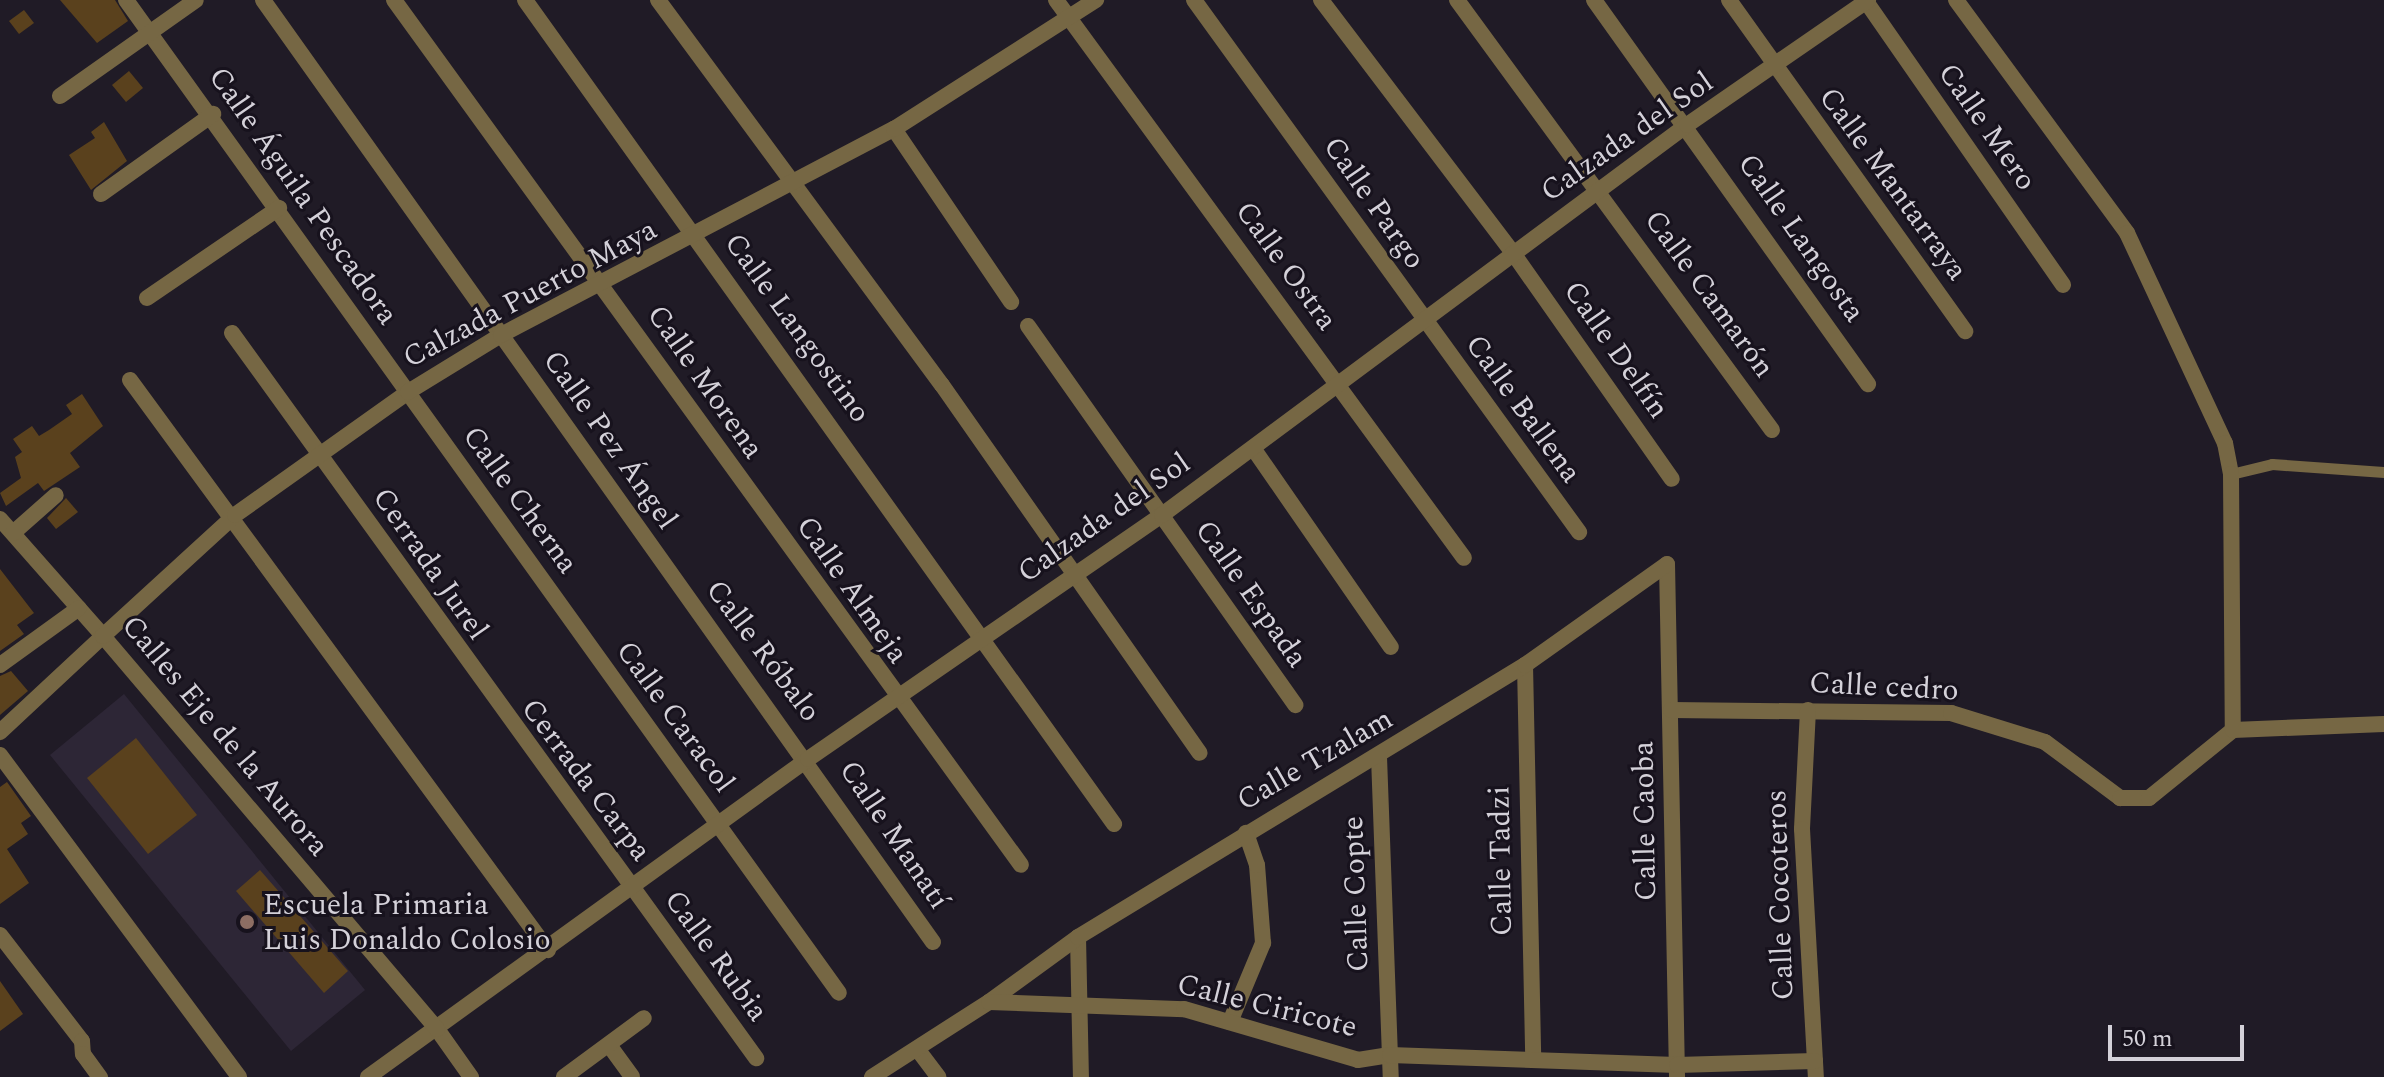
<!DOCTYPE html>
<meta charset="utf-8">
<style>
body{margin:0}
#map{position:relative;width:2384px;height:1077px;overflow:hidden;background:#201b26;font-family:Spectral,serif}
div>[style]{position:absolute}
.built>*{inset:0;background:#2d2636}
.building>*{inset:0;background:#5a411d}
.service>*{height:11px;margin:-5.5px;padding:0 5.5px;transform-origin:5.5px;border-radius:5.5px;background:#766744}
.minor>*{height:16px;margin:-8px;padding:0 8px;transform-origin:8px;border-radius:8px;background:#766744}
.tertiary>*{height:16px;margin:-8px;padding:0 8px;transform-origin:8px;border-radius:8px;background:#766744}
.dots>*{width:22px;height:22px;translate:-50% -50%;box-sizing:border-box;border:4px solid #17121d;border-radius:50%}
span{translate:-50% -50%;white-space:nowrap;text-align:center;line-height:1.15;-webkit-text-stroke:6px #17121d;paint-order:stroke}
.street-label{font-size:30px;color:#d4d1d9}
.poi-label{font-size:30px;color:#d4d1d9}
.left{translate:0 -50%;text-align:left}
.scale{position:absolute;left:2108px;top:1025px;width:136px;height:36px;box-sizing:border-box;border:4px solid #d4d1d9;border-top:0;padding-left:10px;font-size:24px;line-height:28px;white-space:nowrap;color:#d4d1d9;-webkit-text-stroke:6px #17121d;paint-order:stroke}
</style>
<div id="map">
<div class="built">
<i style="clip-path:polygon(124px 694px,365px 990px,291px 1051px,50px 755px)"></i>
</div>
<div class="building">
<i style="clip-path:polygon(60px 0,115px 0,128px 21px,97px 43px)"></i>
<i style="clip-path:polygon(24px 10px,34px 23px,19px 34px,9px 21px)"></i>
<i style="clip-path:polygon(129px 71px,143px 88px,126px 102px,112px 85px)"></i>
<i style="clip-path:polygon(104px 122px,127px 161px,91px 190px,69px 155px,95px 138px,91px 132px)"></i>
<i style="clip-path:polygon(82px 394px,103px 426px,70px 453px,80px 467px,44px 491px,38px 483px,6px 506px,0 493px,21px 478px,15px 457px,22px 452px,13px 439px,32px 426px,39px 436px,49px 430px,72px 414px,66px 405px)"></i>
<i style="clip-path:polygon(66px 498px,78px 512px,56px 529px,47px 518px)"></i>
<i style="clip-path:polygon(0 569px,34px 613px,17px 625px,24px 634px,0 651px)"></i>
<i style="clip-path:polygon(11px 671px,28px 691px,0 715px,0 676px)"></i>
<i style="clip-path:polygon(136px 738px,197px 815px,148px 854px,87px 778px)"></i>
<i style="clip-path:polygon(7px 782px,31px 816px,21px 823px,28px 834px,7px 849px,29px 883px,0 904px,0 787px)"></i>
<i style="clip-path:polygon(260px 870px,348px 971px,324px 993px,236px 891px)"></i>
<i style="clip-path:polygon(0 981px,23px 1014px,0 1031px)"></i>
</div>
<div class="service">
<i style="left:2231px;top:474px;width:42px;rotate:-13.7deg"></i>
<i style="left:2272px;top:464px;width:112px;rotate:4.1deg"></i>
</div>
<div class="minor">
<i style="left:126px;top:0;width:1222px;rotate:54.32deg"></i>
<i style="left:263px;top:0;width:1156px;rotate:54.58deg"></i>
<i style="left:394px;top:0;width:1068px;rotate:54.06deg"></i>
<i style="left:525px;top:0;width:1013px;rotate:54.44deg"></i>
<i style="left:658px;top:0;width:478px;rotate:53.6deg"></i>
<i style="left:942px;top:385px;width:449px;rotate:55deg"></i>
<i style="left:1056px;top:0;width:691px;rotate:53.83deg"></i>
<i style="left:1194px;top:0;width:657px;rotate:54.11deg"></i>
<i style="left:1321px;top:0;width:318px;rotate:52.8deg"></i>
<i style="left:1513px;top:253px;width:276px;rotate:54.9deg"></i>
<i style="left:1457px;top:0;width:533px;rotate:53.78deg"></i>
<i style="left:1594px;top:0;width:472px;rotate:54.5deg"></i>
<i style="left:1729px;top:0;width:407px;rotate:54.5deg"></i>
<i style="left:1865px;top:0;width:347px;rotate:55.2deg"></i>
<i style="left:60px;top:96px;width:166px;rotate:-35.2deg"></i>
<i style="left:894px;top:129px;width:209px;rotate:55.9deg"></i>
<i style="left:101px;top:194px;width:138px;rotate:-35.5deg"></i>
<i style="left:147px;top:298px;width:160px;rotate:-34.3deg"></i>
<i style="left:1028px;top:326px;width:464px;rotate:54.8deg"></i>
<i style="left:232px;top:333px;width:895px;rotate:54.14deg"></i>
<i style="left:130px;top:380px;width:707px;rotate:53.75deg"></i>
<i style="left:1253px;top:448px;width:242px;rotate:55.3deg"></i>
<i style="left:0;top:519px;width:156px;rotate:48.6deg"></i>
<i style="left:103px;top:636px;width:141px;rotate:137deg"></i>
<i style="left:13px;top:533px;width:57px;rotate:-41.5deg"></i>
<i style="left:1667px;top:564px;width:513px;rotate:88.88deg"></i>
<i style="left:0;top:665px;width:97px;rotate:-35.8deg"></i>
<i style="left:1525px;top:665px;width:391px;rotate:88.8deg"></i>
<i style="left:1671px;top:710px;width:280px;rotate:0.6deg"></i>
<i style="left:1951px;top:713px;width:98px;rotate:17.1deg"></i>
<i style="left:2045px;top:742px;width:94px;rotate:36.7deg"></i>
<i style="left:2120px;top:798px;width:29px"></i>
<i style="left:2149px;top:798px;width:108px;rotate:-39deg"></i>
<i style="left:2233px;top:730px;width:151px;rotate:-2.3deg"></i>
<i style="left:1808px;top:710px;width:119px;rotate:92.9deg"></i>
<i style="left:1802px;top:829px;width:248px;rotate:86.8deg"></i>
<i style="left:0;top:755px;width:401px;rotate:53.4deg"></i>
<i style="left:1379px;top:757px;width:320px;rotate:87.9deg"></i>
<i style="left:0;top:935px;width:134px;rotate:52.3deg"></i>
<i style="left:82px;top:1041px;width:13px;rotate:86deg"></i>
<i style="left:83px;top:1054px;width:29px;rotate:54deg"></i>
<i style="left:1078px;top:937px;width:140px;rotate:88.8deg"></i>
<i style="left:989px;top:1002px;width:110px;rotate:-36.1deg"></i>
<i style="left:1078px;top:937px;width:523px;rotate:-31.32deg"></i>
<i style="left:1525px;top:665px;width:174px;rotate:-35.4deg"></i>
<i style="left:1230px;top:1022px;width:86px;rotate:-67.3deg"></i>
<i style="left:1263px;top:943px;width:78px;rotate:-94.4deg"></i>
<i style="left:1257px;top:865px;width:34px;rotate:-109deg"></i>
<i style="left:609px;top:1045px;width:39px;rotate:54deg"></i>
<i style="left:918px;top:1050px;width:34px;rotate:53deg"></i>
<i style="left:368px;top:1077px;width:543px;rotate:-35.86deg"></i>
<i style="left:808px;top:759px;width:430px;rotate:-34.6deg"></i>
<i style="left:1162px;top:515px;width:654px;rotate:-36.61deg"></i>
<i style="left:1687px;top:125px;width:220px;rotate:-34.6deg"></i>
<i style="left:564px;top:1077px;width:99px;rotate:-36.4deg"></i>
</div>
<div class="tertiary">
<i style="left:1956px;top:0;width:289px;rotate:53.7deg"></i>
<i style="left:2127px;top:233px;width:232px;rotate:65deg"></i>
<i style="left:2225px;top:443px;width:32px;rotate:79deg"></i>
<i style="left:2231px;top:474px;width:256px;rotate:89.6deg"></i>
<i style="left:471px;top:1077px;width:59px;rotate:-125.3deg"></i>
<i style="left:437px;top:1029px;width:516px;rotate:-130.36deg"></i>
<i style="left:103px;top:636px;width:179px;rotate:-42.5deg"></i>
<i style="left:235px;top:515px;width:212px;rotate:-35.4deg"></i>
<i style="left:408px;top:392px;width:109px;rotate:-31.5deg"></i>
<i style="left:501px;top:335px;width:444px;rotate:-27.7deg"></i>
<i style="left:894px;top:129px;width:240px;rotate:-32.6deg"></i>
<i style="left:872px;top:1077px;width:139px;rotate:-32.7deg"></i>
<i style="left:989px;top:1002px;width:195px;rotate:2.1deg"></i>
<i style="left:1184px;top:1009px;width:181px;rotate:16.3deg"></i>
<i style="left:1358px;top:1060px;width:32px;rotate:-9deg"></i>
<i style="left:1390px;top:1055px;width:287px;rotate:2deg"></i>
<i style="left:1677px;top:1065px;width:138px;rotate:-1.7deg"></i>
</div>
<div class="dots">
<i style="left:247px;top:922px;background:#8d6e63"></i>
</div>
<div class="street-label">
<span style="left:1987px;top:127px;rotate:55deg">Calle Mero</span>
<span style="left:1627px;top:137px;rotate:-35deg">Calzada del Sol</span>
<span style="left:1893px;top:184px;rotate:54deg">Calle Mantarraya</span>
<span style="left:303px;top:196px;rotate:55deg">Calle Águila Pescadora</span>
<span style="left:1374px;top:203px;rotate:55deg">Calle Pargo</span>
<span style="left:1801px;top:238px;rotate:55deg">Calle Langosta</span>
<span style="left:1286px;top:266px;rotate:54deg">Calle Ostra</span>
<span style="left:530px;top:294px;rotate:-28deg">Calzada Puerto Maya</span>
<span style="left:1709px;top:294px;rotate:54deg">Calle Camarón</span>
<span style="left:797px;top:328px;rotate:54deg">Calle Langostino</span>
<span style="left:1616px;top:350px;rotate:55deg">Calle Delfín</span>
<span style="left:705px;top:382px;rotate:55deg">Calle Morena</span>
<span style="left:1523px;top:409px;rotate:54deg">Calle Ballena</span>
<span style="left:610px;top:440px;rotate:55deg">Calle Pez Ángel</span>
<span style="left:520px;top:500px;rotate:54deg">Calle Cherna</span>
<span style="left:1104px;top:518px;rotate:-35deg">Calzada del Sol</span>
<span style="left:430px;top:564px;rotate:55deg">Cerrada Jurel</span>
<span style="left:852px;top:590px;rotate:55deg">Calle Almeja</span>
<span style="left:1251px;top:594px;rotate:55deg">Calle Espada</span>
<span style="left:763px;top:651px;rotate:53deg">Calle Róbalo</span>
<span style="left:1884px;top:687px;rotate:3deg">Calle cedro</span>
<span style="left:675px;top:717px;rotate:54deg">Calle Caracol</span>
<span style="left:225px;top:736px;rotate:50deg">Calles Eje de la Aurora</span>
<span style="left:1315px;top:760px;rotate:-30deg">Calle Tzalam</span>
<span style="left:586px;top:780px;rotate:53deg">Cerrada Carpa</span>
<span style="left:1645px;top:821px;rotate:-91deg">Calle Caoba</span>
<span style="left:894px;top:835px;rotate:56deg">Calle Manatí</span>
<span style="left:1501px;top:861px;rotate:-91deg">Calle Tadzi</span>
<span style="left:1356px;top:894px;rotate:-92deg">Calle Copte</span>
<span style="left:1780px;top:895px;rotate:-92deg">Calle Cocoteros</span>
<span style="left:716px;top:956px;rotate:54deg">Calle Rubia</span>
<span style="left:1267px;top:1006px;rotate:14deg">Calle Ciricote</span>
</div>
<div class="poi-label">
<span class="left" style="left:263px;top:922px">Escuela Primaria<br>Luis Donaldo Colosio</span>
</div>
<div class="scale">50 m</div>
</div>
